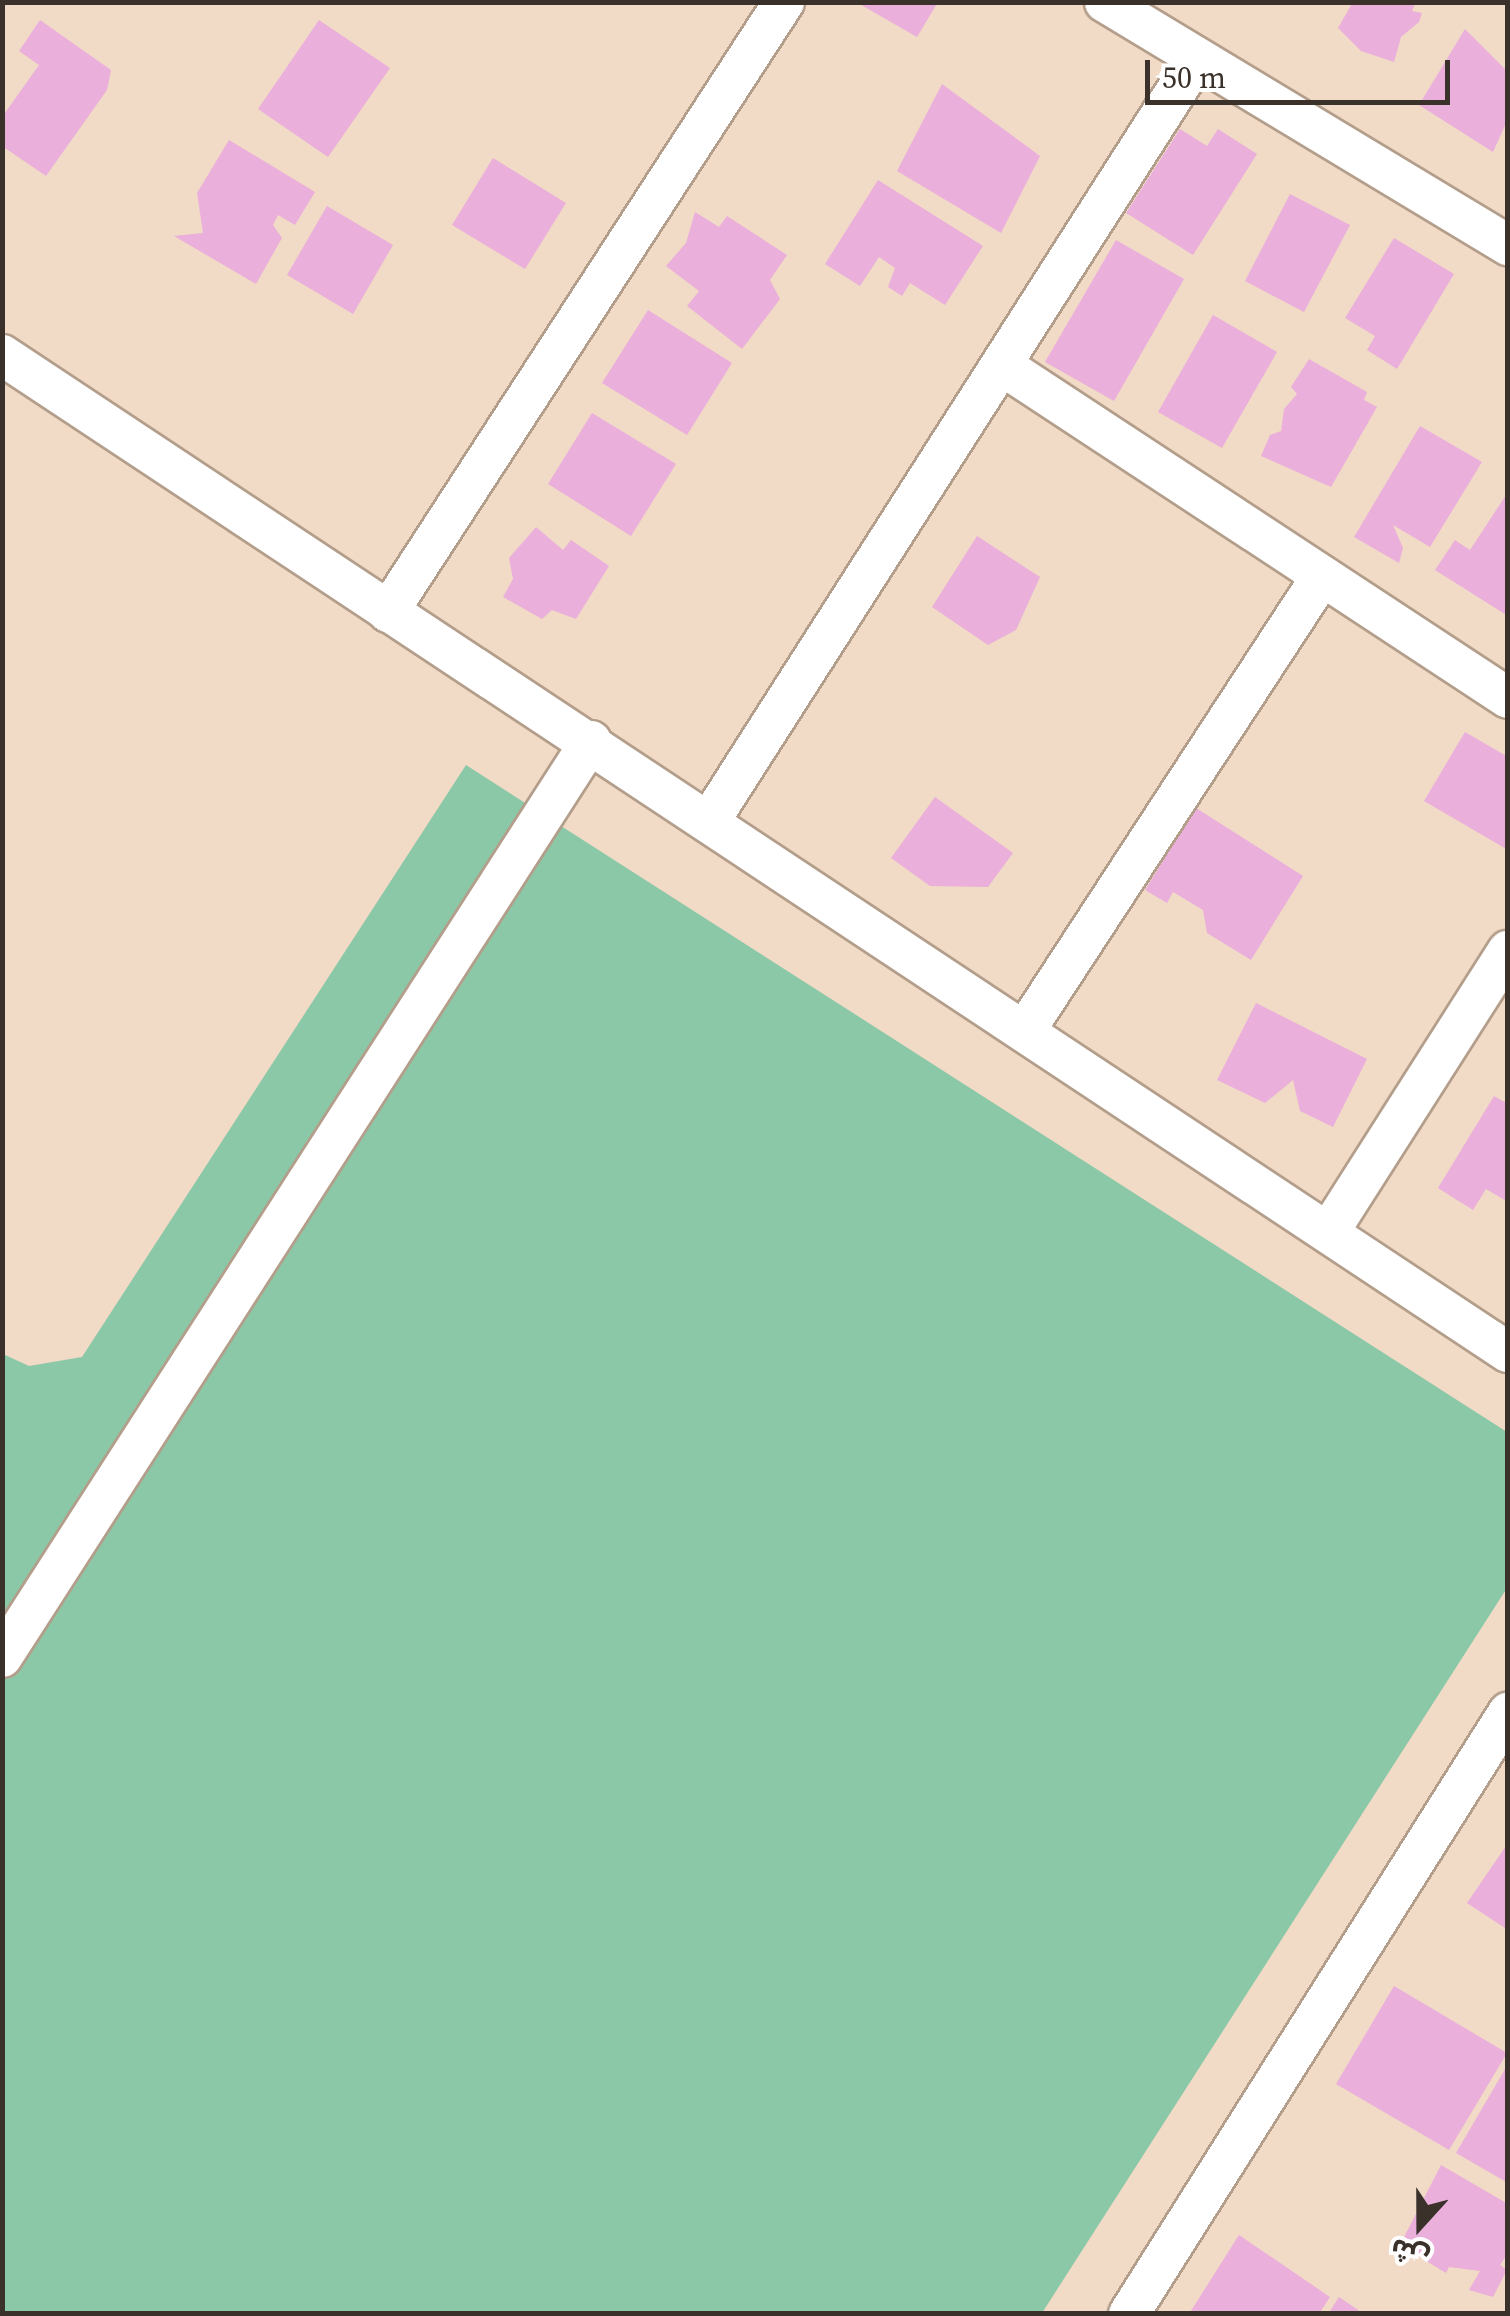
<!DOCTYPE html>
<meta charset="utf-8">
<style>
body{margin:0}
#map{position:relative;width:1510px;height:2316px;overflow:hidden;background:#f1dac6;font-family:"Source Serif 4","Noto Sans Arabic",serif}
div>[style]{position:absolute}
.green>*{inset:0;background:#8bc8a7}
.building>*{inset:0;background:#eaafdb}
.roads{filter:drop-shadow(2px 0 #b39e8b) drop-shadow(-2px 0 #b39e8b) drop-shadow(0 2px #b39e8b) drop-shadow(0 -2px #b39e8b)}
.street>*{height:40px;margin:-20px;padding:0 20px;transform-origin:20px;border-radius:20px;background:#fff}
span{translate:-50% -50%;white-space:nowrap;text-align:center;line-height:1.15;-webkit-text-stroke:8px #fff;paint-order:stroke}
.frame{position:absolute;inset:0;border:5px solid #3a312a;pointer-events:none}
.north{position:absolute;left:1370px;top:2176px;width:100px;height:100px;-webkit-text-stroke:8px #fff;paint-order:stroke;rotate:201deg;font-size:28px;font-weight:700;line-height:40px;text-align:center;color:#3a312a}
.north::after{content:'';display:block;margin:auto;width:35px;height:45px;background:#3a312a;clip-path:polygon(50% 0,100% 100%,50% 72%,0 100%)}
.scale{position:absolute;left:1145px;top:60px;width:305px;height:45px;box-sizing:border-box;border:5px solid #3a312a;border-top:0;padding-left:12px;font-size:30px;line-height:35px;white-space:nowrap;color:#3a312a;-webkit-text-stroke:8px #fff;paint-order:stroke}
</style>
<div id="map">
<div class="green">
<i style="clip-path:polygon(466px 765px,1507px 1432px,1507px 1588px,1042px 2313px,3px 2314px,3px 1354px,29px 1366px,82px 1357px)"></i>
</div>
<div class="building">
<i style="clip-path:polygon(856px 2px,938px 2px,917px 37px)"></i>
<i style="clip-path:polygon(1353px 2px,1416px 2px,1412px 11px,1422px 13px,1419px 22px,1401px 37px,1394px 62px,1361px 51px,1338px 28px)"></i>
<i style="clip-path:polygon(40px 20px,111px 70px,107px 90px,46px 176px,2px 146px,2px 117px,39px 65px,19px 51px)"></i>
<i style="clip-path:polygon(319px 20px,390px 68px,328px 157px,258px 109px)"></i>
<i style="clip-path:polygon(1465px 29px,1508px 72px,1508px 119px,1493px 152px,1419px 105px)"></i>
<i style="clip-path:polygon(942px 84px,1040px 156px,1001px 233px,897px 171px)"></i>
<i style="clip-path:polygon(1180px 129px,1207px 146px,1218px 129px,1257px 154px,1193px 255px,1126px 213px)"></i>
<i style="clip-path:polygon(229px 140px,315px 192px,295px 225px,278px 215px,273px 225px,282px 238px,256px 284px,174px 236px,203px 233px,197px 193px)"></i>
<i style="clip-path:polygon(493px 158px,566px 203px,525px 269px,452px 225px)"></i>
<i style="clip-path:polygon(878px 180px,983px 246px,945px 305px,910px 283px,902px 296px,888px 287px,895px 268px,879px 257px,860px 286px,825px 264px)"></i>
<i style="clip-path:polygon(1290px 194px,1350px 225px,1304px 312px,1245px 281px)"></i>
<i style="clip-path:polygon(327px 206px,393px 245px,353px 314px,287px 275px)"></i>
<i style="clip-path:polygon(695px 212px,719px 227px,727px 216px,787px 255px,770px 280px,780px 299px,742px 349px,687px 306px,699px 291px,666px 266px,686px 243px)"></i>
<i style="clip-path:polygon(1394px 238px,1454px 274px,1397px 369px,1367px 350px,1375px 336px,1345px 318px)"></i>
<i style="clip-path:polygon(1116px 240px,1184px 279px,1114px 401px,1045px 362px)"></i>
<i style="clip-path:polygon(648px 310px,732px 363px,687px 435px,602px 383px)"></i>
<i style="clip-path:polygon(1213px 315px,1277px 352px,1222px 448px,1158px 412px)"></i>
<i style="clip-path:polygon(1309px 359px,1367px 392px,1364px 400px,1377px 407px,1331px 487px,1261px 456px,1270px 435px,1281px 431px,1284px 409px,1297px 394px,1291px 387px)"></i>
<i style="clip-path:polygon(592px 413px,676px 464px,631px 536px,548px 484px)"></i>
<i style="clip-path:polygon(1420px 426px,1482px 462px,1430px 547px,1393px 525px,1403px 548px,1399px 563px,1354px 537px)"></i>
<i style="clip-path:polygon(1508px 492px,1508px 616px,1435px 570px,1455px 540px,1470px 550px)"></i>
<i style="clip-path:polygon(536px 527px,563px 550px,571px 540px,609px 566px,576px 619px,552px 610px,542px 619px,503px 597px,513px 579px,509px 558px)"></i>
<i style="clip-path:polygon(977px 536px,1040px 577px,1016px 630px,988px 645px,932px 607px)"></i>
<i style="clip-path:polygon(1465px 732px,1508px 757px,1508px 850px,1424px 801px)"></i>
<i style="clip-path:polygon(935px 797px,1013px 853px,988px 887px,930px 886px,891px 858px)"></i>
<i style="clip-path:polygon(1196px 808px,1303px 876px,1251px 960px,1207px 933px,1203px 910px,1173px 892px,1167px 903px,1145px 890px)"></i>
<i style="clip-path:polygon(1256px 1003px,1367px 1059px,1333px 1127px,1300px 1111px,1293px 1080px,1265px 1103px,1217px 1080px)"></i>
<i style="clip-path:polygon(1494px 1096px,1508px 1104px,1508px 1202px,1486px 1189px,1473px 1210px,1438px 1188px)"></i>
<i style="clip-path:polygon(1508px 1843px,1508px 1930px,1467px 1903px)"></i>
<i style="clip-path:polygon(1394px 1986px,1507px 2053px,1449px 2150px,1336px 2084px)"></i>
<i style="clip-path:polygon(1508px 2064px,1508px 2183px,1456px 2153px)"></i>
<i style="clip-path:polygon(1441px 2165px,1508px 2204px,1508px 2253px,1500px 2265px,1507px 2270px,1493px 2297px,1469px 2290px,1480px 2271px,1449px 2267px,1446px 2273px,1400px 2245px)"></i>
<i style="clip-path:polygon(1239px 2235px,1330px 2297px,1319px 2314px,1189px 2314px)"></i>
<i style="clip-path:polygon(1339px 2297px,1364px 2314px,1328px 2314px)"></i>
</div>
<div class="roads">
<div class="street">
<i style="left:1105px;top:2px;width:471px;rotate:31.1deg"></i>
<i style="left:2px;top:355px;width:1806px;rotate:33.51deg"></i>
<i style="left:1003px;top:366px;width:604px;rotate:33.32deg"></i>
<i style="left:388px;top:612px;width:727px;rotate:-57.01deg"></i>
<i style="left:710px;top:820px;width:902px;rotate:-57.4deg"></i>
<i style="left:1026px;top:1029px;width:541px;rotate:-56.84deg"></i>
<i style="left:1330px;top:1230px;width:331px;rotate:-57.5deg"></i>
<i style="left:2px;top:1657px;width:1089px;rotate:-57.26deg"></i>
<i style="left:1129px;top:2314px;width:711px;rotate:-57.76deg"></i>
</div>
</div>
<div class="frame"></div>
<div class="north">ش</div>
<div class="scale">50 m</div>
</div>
